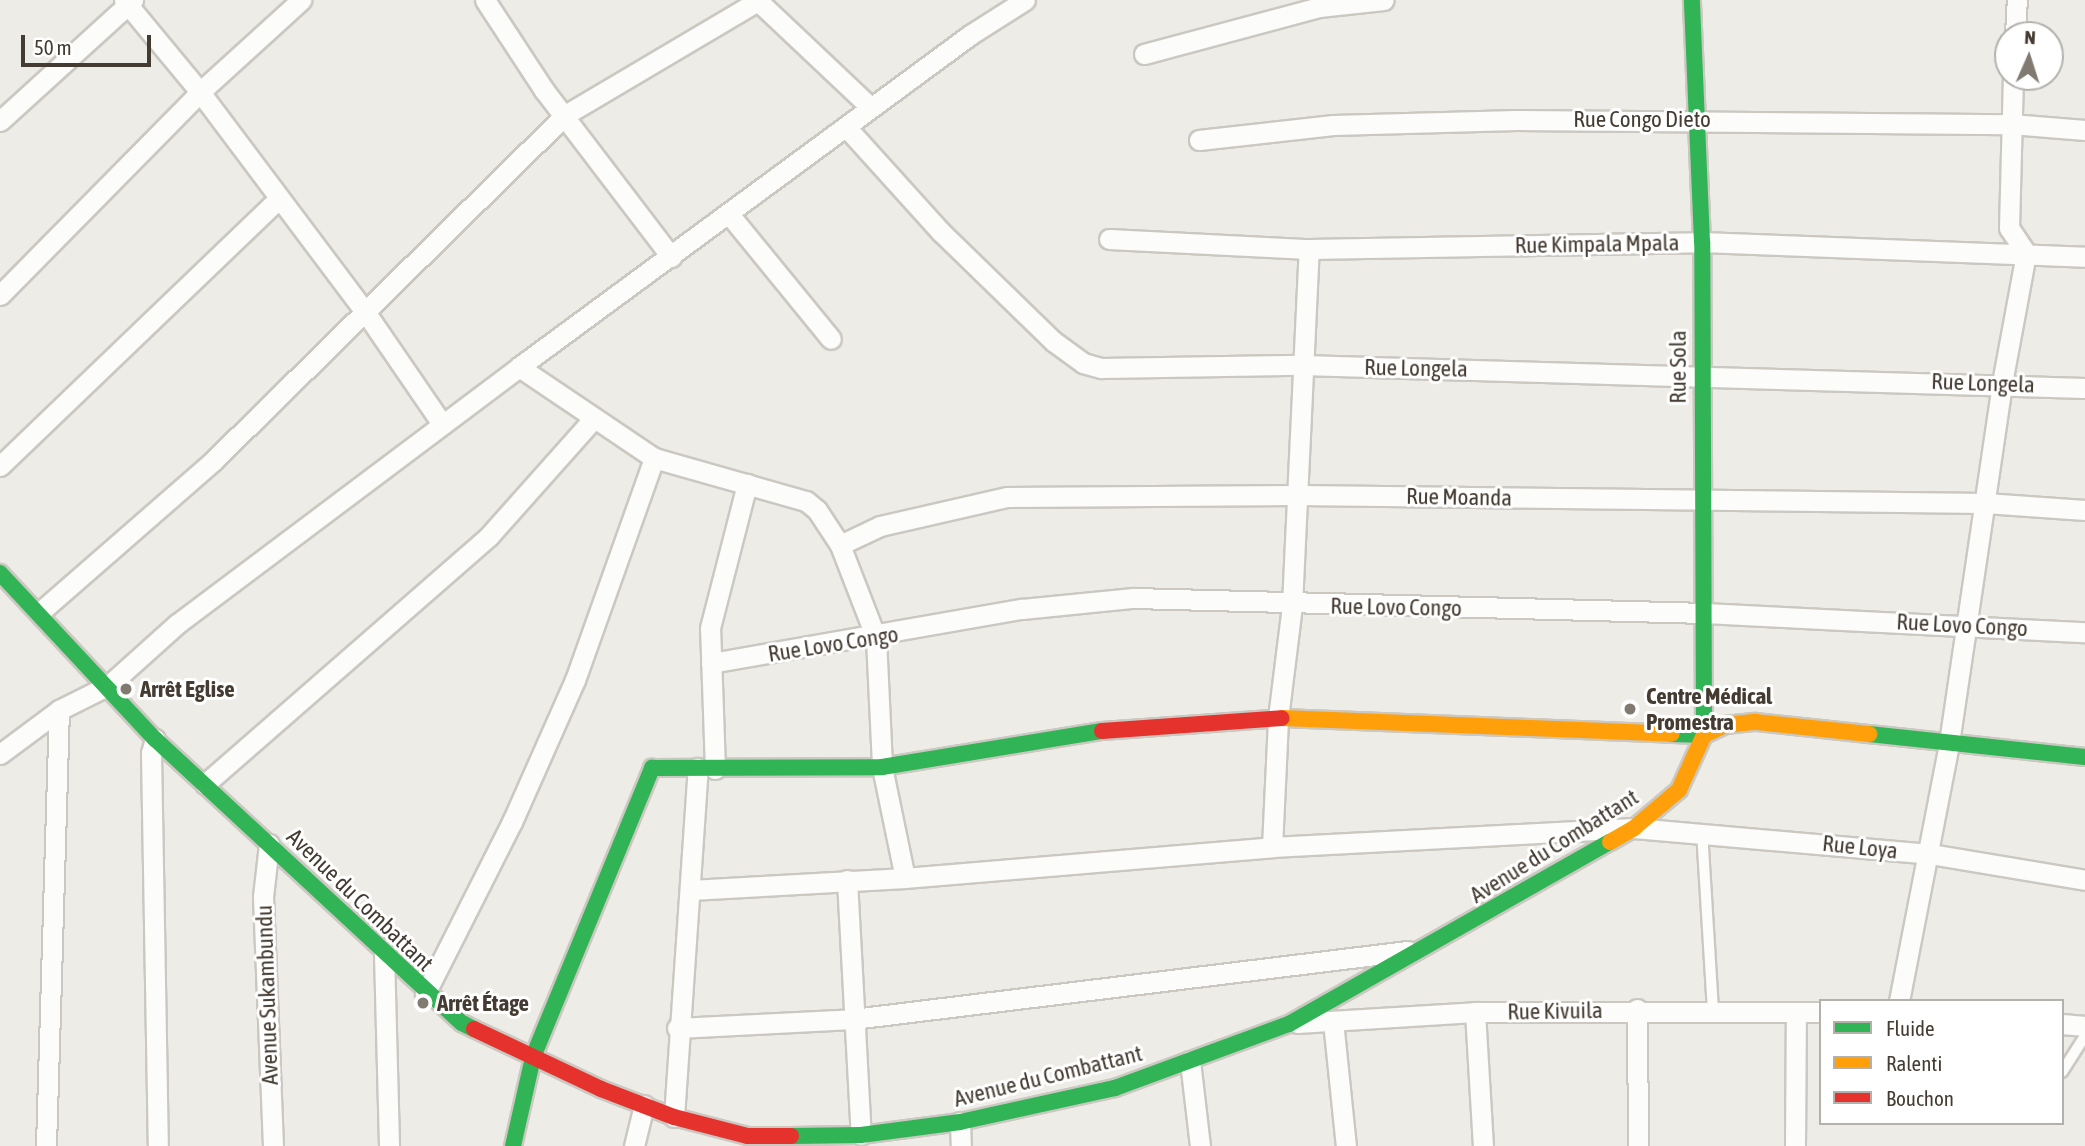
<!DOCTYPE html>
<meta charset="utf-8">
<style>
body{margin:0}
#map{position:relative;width:2085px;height:1146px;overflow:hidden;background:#eeece6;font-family:"Asap Condensed",sans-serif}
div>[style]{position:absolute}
.roads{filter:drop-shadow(2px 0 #cbc8c2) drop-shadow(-2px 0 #cbc8c2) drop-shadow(0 2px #cbc8c2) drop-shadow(0 -2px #cbc8c2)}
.lane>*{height:10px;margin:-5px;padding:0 5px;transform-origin:5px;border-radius:5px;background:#fcfcfb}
.street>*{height:19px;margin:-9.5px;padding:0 9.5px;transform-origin:9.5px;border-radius:9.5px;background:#fcfcfb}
.fast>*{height:16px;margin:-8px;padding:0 8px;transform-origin:8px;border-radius:8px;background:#30b455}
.slow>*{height:16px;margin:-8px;padding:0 8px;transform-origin:8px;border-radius:8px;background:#ff9f0a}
.jam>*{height:16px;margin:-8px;padding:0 8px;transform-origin:8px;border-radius:8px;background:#e5322d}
.dots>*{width:19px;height:19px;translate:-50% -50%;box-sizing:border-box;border:4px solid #fff;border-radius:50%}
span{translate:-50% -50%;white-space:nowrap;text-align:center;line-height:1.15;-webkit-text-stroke:6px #fff;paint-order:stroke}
.street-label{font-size:23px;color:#443c32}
.poi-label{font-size:23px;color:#443c32;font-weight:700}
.left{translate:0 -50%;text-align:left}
.legend{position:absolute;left:1819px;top:999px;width:245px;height:126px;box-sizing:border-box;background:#fff;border:2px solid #b4b1ad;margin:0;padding:9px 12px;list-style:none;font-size:21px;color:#443c32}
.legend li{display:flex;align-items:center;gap:14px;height:35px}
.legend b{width:35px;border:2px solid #b4b1ad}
.north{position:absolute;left:1994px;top:21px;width:70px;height:70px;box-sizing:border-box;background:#fff;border:2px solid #b4b1ad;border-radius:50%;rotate:3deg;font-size:19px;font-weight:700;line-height:28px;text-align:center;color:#443c32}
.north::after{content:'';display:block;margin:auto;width:24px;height:32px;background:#807a71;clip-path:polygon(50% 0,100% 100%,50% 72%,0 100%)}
.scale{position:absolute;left:21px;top:35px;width:130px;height:32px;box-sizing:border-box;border:4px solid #443c32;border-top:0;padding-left:9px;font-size:21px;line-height:24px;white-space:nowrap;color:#443c32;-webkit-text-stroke:5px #fff;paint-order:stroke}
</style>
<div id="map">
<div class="roads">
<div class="lane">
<i style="left:1702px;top:831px;width:181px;rotate:86.5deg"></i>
<i style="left:2062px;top:1072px;width:43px;rotate:-57.4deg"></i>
</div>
<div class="street">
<i style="left:124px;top:0;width:119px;rotate:50.4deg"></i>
<i style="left:200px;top:92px;width:276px;rotate:53.1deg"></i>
<i style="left:366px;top:313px;width:135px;rotate:55.6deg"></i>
<i style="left:485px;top:0;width:108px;rotate:56.8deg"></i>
<i style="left:544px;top:90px;width:210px;rotate:52.7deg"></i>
<i style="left:757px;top:0;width:156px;rotate:43.4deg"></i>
<i style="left:2015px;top:35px;width:35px;rotate:-87deg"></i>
<i style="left:1144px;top:54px;width:181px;rotate:-15deg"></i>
<i style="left:1319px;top:7px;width:65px;rotate:-6.1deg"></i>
<i style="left:0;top:121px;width:180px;rotate:-42.3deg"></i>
<i style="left:846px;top:127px;width:142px;rotate:47.9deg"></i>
<i style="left:941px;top:232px;width:156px;rotate:44.2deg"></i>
<i style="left:1053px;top:341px;width:37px;rotate:36deg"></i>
<i style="left:1083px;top:363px;width:19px;rotate:16deg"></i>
<i style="left:1101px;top:368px;width:201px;rotate:-0.9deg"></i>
<i style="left:1302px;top:365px;width:783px;rotate:1.68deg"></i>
<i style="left:1199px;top:140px;width:135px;rotate:-6.4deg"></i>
<i style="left:1333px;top:125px;width:183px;rotate:-1.6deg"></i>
<i style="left:1516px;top:120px;width:495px;rotate:0.5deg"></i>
<i style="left:2011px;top:124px;width:74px;rotate:4.6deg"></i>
<i style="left:729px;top:214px;width:161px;rotate:50.8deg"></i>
<i style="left:1109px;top:239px;width:200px;rotate:2.9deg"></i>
<i style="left:1309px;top:249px;width:393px;rotate:-1deg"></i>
<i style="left:1702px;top:242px;width:383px;rotate:2.2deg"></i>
<i style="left:0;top:295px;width:285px;rotate:-45.4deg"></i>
<i style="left:200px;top:92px;width:137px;rotate:-42.3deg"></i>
<i style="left:519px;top:367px;width:163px;rotate:34deg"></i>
<i style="left:654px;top:458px;width:158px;rotate:15.8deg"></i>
<i style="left:806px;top:501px;width:14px;rotate:39deg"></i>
<i style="left:817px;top:510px;width:42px;rotate:56.7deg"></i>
<i style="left:840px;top:545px;width:100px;rotate:68.8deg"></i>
<i style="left:876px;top:638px;width:129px;rotate:87.3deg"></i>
<i style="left:882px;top:767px;width:113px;rotate:78.3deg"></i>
<i style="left:0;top:466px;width:384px;rotate:-43.8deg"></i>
<i style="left:840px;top:545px;width:44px;rotate:-25.4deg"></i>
<i style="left:880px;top:526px;width:130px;rotate:-12.9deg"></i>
<i style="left:1007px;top:497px;width:290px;rotate:-0.4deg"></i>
<i style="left:1297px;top:495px;width:688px;rotate:0.67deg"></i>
<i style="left:1985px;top:503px;width:100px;rotate:4deg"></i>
<i style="left:40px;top:612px;width:230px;rotate:-41.1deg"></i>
<i style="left:213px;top:461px;width:494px;rotate:-44.5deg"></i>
<i style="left:565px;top:115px;width:224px;rotate:-30.6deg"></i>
<i style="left:711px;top:663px;width:316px;rotate:-9.9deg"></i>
<i style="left:1022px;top:609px;width:112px;rotate:-5.7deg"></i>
<i style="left:1133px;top:598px;width:571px;rotate:1.5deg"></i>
<i style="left:1704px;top:613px;width:381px;rotate:2.9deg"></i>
<i style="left:155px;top:739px;width:15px;rotate:106deg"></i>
<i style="left:151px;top:753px;width:393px;rotate:89deg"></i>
<i style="left:0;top:754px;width:74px;rotate:-36.7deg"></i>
<i style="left:59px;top:710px;width:56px;rotate:-26.6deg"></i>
<i style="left:109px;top:685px;width:91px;rotate:-41.9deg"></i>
<i style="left:177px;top:624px;width:428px;rotate:-36.9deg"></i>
<i style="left:519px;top:367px;width:560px;rotate:-36.36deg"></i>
<i style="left:970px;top:35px;width:65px;rotate:-32.5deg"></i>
<i style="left:715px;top:769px;width:141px;rotate:-92deg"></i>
<i style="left:710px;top:628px;width:149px;rotate:-75.6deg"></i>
<i style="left:205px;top:784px;width:377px;rotate:-41.1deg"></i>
<i style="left:489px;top:536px;width:158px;rotate:-48.3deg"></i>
<i style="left:269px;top:844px;width:53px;rotate:96.5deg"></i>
<i style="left:263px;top:897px;width:249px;rotate:87.7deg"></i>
<i style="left:1272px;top:847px;width:129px;rotate:-87.3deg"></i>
<i style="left:1278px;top:718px;width:114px;rotate:-82.9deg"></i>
<i style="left:1292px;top:605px;width:356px;rotate:-87.3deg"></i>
<i style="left:847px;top:880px;width:255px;rotate:86.9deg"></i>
<i style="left:691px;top:890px;width:214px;rotate:-3.2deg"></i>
<i style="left:905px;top:878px;width:368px;rotate:-4.8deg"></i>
<i style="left:1272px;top:847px;width:362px;rotate:-3deg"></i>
<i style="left:1634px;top:828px;width:297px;rotate:5deg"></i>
<i style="left:1930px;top:854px;width:157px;rotate:9.5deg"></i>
<i style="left:384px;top:954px;width:192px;rotate:88.5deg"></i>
<i style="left:425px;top:994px;width:193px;rotate:-63.2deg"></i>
<i style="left:512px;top:822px;width:155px;rotate:-66.1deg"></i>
<i style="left:575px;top:680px;width:236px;rotate:-70.4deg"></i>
<i style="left:1899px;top:1001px;width:263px;rotate:-79deg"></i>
<i style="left:1949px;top:743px;width:364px;rotate:-81.6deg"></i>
<i style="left:2002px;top:383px;width:132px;rotate:-79.5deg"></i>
<i style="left:2026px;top:253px;width:30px;rotate:-124deg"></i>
<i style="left:2009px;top:228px;width:151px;rotate:-88.5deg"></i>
<i style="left:1637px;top:1009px;width:137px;rotate:89.6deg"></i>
<i style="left:1475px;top:1012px;width:134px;rotate:86.6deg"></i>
<i style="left:1333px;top:1021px;width:126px;rotate:84.1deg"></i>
<i style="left:1297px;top:1023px;width:178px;rotate:-3.5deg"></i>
<i style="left:1475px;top:1012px;width:346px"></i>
<i style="left:2062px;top:1024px;width:23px;rotate:5deg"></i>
<i style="left:677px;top:1028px;width:176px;rotate:-2.9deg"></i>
<i style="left:853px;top:1019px;width:559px;rotate:-6.99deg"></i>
<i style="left:1190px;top:1061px;width:86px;rotate:83.3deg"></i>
<i style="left:674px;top:1117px;width:350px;rotate:-86.1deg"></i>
<i style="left:960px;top:1122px;width:24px;rotate:88deg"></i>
<i style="left:46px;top:1146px;width:436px;rotate:-88.3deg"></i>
<i style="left:634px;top:1146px;width:42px;rotate:-76.3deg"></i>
<i style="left:1795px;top:1146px;width:133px;rotate:-89.6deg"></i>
</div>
<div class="fast">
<i style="left:0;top:573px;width:227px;rotate:47deg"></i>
<i style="left:155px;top:739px;width:418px;rotate:42.8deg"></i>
<i style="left:462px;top:1023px;width:13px;rotate:27deg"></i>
<i style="left:1672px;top:734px;width:32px;rotate:2deg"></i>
<i style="left:1704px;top:735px;width:493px;rotate:-90.2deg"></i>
<i style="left:1702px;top:242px;width:242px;rotate:-92.4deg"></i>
<i style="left:1869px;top:734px;width:217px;rotate:6.1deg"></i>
<i style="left:791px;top:1136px;width:70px;rotate:-0.8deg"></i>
<i style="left:861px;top:1135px;width:100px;rotate:-7.5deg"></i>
<i style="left:960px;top:1122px;width:159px;rotate:-12.4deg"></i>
<i style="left:1115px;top:1088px;width:185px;rotate:-20.2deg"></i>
<i style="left:1289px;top:1024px;width:369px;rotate:-29.6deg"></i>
<i style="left:513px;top:1146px;width:91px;rotate:-77.3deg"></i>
<i style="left:533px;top:1057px;width:313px;rotate:-67.6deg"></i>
<i style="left:652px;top:768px;width:230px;rotate:-0.2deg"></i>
<i style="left:882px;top:767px;width:223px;rotate:-9.3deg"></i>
</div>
<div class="slow">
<i style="left:1282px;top:718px;width:390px;rotate:2.3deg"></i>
<i style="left:1610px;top:842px;width:28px;rotate:-30deg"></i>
<i style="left:1634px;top:828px;width:59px;rotate:-40.2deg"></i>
<i style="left:1679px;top:790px;width:60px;rotate:-65.6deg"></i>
<i style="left:1704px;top:735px;width:23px;rotate:-25deg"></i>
<i style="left:1725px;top:725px;width:31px;rotate:-6deg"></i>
<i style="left:1756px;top:722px;width:114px;rotate:6.1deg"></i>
</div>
<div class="jam">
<i style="left:1102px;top:731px;width:180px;rotate:-4.1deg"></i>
<i style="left:474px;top:1029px;width:140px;rotate:25.3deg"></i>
<i style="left:601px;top:1089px;width:78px;rotate:21deg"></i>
<i style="left:674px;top:1117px;width:76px;rotate:14.4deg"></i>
<i style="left:748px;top:1136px;width:43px"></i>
</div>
</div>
<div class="dots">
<i style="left:126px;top:689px;background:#807a71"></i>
<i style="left:1630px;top:709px;background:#807a71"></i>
<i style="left:423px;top:1003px;background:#807a71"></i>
</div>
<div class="street-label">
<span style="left:1642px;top:119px">Rue Congo Dieto</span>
<span style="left:1597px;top:244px;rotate:-1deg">Rue Kimpala Mpala</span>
<span style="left:1678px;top:367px;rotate:-90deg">Rue Sola</span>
<span style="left:1416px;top:368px;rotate:1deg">Rue Longela</span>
<span style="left:1983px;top:383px;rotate:2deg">Rue Longela</span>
<span style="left:1459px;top:497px;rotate:1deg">Rue Moanda</span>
<span style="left:1396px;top:607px;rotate:1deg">Rue Lovo Congo</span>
<span style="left:1962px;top:625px;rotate:3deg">Rue Lovo Congo</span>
<span style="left:833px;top:644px;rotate:-9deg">Rue Lovo Congo</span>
<span style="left:1554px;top:846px;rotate:-32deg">Avenue du Combattant</span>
<span style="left:1860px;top:847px;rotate:6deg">Rue Loya</span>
<span style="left:360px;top:900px;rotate:44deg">Avenue du Combattant</span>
<span style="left:267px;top:995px;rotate:-92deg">Avenue Sukambundu</span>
<span style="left:1555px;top:1011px;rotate:-1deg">Rue Kivuila</span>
<span style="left:1048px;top:1076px;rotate:-14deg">Avenue du Combattant</span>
</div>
<div class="poi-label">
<span class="left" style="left:140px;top:689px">Arrêt Eglise</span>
<span class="left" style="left:1646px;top:709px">Centre Médical<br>Promestra</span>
<span class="left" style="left:437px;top:1003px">Arrêt Étage</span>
</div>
<ul class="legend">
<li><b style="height:9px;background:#30b455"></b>Fluide</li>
<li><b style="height:9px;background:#ff9f0a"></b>Ralenti</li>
<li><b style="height:9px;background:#e5322d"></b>Bouchon</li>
</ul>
<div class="north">N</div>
<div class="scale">50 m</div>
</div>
